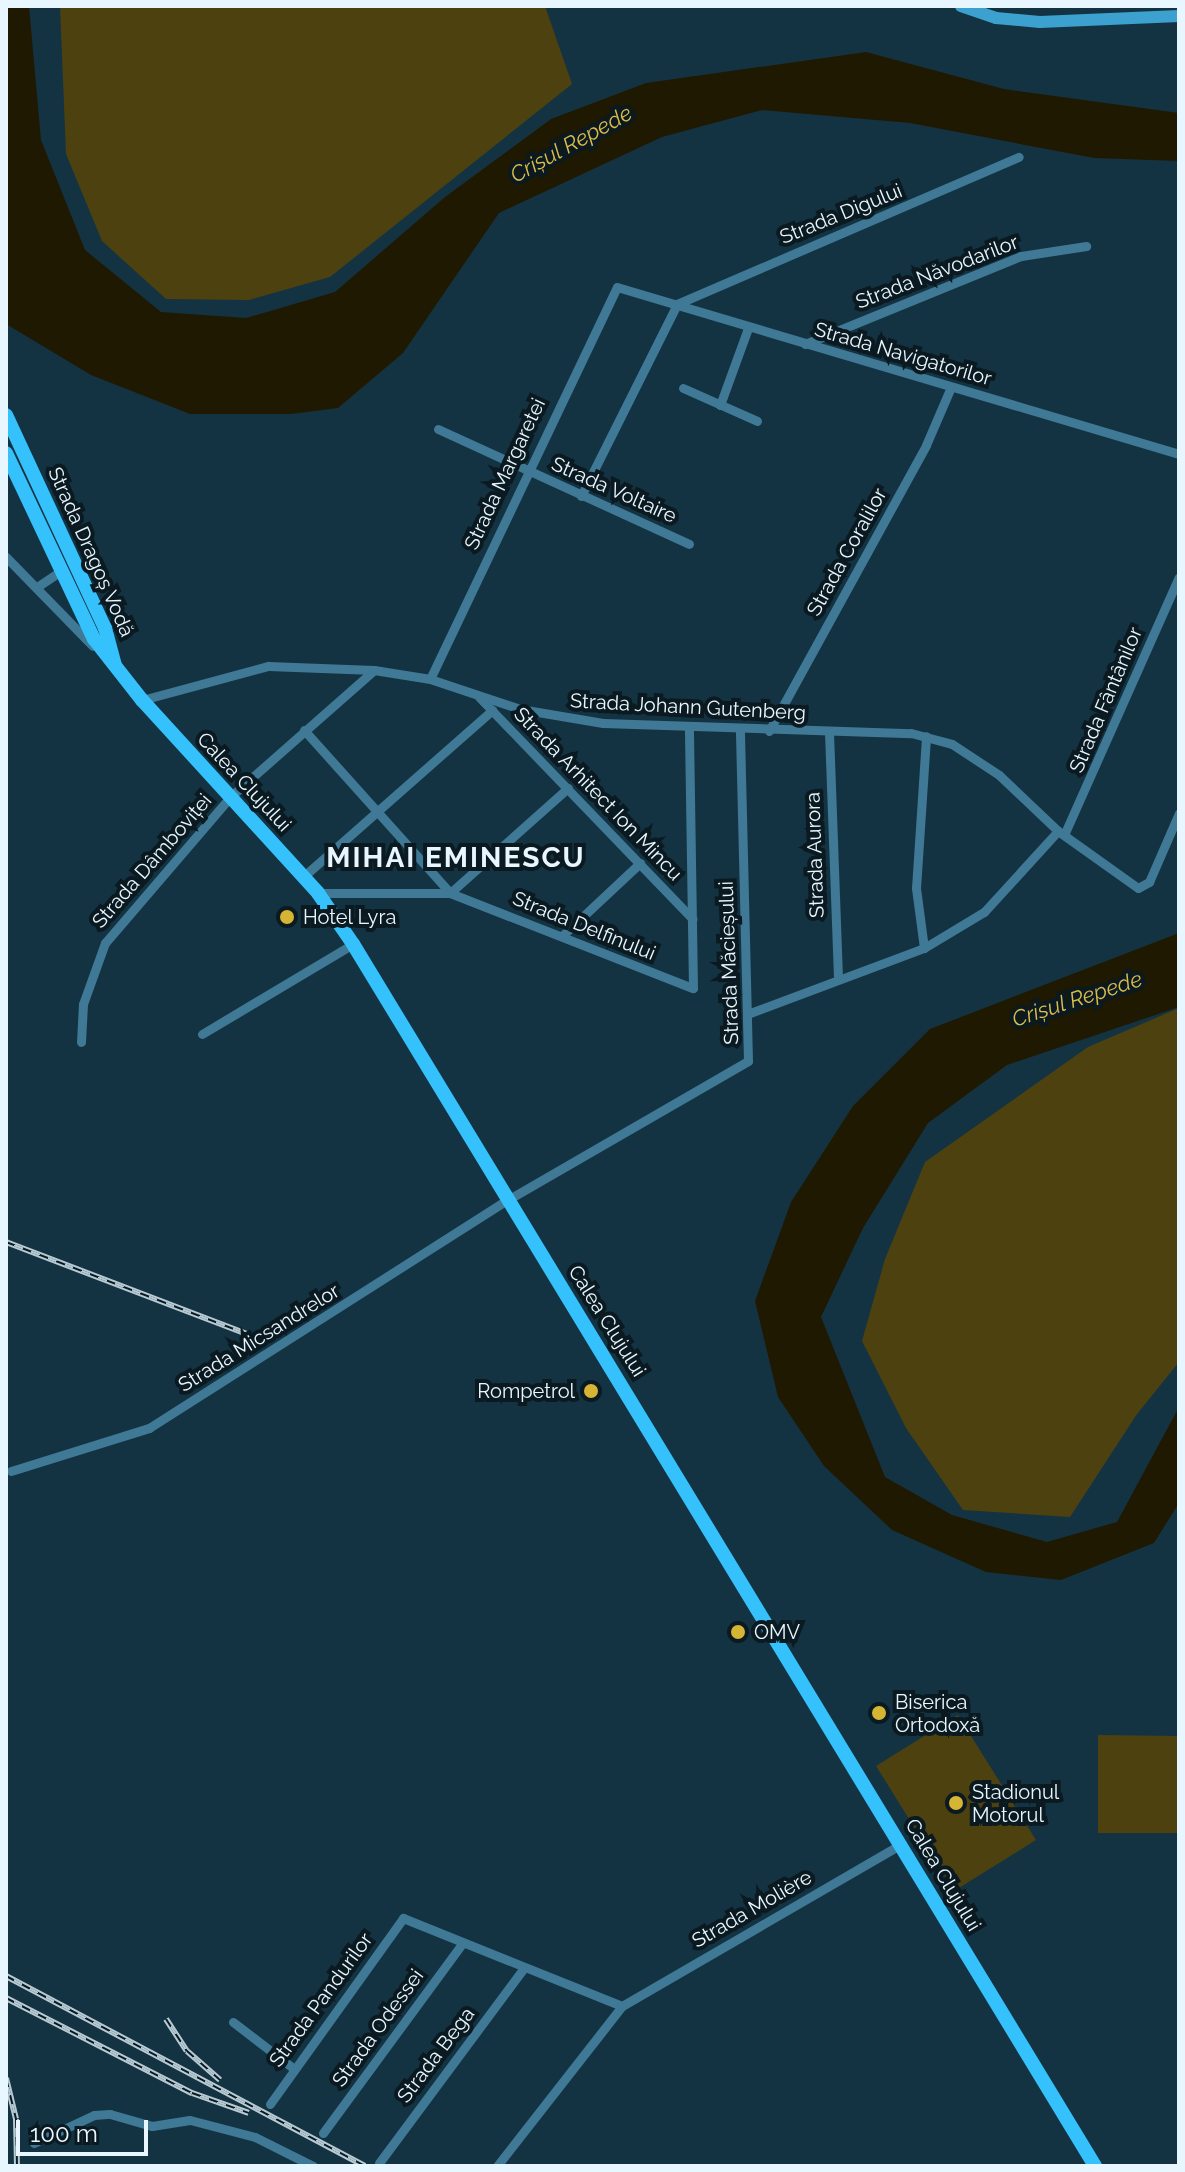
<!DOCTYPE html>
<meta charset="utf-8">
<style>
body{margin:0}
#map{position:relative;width:1185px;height:2172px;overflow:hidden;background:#133342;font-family:Raleway,sans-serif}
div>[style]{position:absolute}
.green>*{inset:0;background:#4e4110}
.water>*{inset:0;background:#201901}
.street>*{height:9px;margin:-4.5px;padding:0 4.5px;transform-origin:4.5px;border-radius:4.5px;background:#3f7995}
.secondary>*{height:12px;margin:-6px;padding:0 6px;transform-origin:6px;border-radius:6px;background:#3da1cf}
.primary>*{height:14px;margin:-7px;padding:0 7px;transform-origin:7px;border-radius:7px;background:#34c1fc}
.rail>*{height:6px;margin-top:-3px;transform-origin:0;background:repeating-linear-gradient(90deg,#0b1920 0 9px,#b8cbd4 0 18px);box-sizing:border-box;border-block:2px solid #b8cbd4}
.dots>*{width:22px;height:22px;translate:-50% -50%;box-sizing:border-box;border:4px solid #0b1920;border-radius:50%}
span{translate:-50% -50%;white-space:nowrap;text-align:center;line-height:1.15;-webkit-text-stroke:8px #0b1920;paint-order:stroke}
.street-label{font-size:20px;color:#e8f7ff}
.poi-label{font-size:20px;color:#e8f7ff}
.left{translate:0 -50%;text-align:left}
.right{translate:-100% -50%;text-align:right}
.water-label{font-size:22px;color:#dcbd49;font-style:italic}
.district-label{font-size:28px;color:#e8f7ff;font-weight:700;letter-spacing:2px}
.frame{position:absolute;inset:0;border:8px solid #e8f7ff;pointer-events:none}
.scale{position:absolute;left:16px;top:2120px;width:132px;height:36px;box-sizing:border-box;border:4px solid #e8f7ff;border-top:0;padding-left:10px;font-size:24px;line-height:28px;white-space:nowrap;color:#e8f7ff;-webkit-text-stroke:6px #0b1920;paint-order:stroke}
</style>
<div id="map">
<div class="green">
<i style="clip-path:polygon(60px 6px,545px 6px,572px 84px,330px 277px,249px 300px,166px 299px,102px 241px,66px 154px)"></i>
<i style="clip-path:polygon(1179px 1008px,1179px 1362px,1137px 1414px,1070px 1517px,963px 1510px,906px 1428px,862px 1341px,885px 1259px,925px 1162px,1088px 1047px)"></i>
<i style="clip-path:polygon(958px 1715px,1036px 1840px,954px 1891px,876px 1766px)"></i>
<i style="clip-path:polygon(1098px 1735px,1179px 1736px,1179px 1833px,1098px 1833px)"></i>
</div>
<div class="water">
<i style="clip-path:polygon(6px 6px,29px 6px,41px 140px,85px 250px,161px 312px,246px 318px,335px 292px,445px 197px,551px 119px,646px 83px,866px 52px,1004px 89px,1179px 113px,1179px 161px,1094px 158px,910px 123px,762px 110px,662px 137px,499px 213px,403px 353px,338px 408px,291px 414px,190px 414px,91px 375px,6px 324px)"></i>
<i style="clip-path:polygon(1179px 933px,1179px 1007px,1007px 1065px,928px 1123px,863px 1228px,821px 1317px,885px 1477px,952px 1515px,1047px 1542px,1117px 1522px,1179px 1407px,1179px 1503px,1154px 1543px,1061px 1580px,986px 1572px,892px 1530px,824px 1466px,778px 1397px,755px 1301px,791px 1202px,853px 1106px,930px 1029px)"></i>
</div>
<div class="street">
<i style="left:805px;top:344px;width:233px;rotate:-22.2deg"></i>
<i style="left:1021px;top:256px;width:66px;rotate:-8.7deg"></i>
<i style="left:683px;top:388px;width:81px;rotate:24deg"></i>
<i style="left:720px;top:405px;width:82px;rotate:-70deg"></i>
<i style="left:438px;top:429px;width:276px;rotate:24.6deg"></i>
<i style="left:581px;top:496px;width:215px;rotate:-63.4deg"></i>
<i style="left:677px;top:304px;width:372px;rotate:-23.3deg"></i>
<i style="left:6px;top:557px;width:124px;rotate:45.7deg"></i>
<i style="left:37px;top:587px;width:30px;rotate:-34deg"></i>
<i style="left:430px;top:679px;width:434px;rotate:-64.5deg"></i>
<i style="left:617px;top:287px;width:586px;rotate:16.55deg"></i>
<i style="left:479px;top:697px;width:308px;rotate:46.1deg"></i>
<i style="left:142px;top:700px;width:131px;rotate:-15.1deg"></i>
<i style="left:268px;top:666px;width:106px;rotate:2.2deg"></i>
<i style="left:374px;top:670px;width:57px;rotate:9.1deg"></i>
<i style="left:430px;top:679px;width:95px;rotate:18.4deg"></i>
<i style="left:520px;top:709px;width:84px;rotate:9.6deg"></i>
<i style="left:603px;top:723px;width:308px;rotate:1.9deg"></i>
<i style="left:911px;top:733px;width:42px;rotate:15deg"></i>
<i style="left:952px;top:744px;width:56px;rotate:33.4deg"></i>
<i style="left:999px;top:775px;width:81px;rotate:43.5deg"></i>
<i style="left:1058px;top:831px;width:98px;rotate:35.5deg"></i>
<i style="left:1138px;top:888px;width:13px;rotate:-29deg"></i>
<i style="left:1149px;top:882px;width:75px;rotate:-66.5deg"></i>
<i style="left:304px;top:730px;width:219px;rotate:48.1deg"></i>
<i style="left:769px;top:731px;width:326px;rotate:-61.2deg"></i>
<i style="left:926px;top:445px;width:63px;rotate:-66.7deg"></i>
<i style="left:829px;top:732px;width:245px;rotate:87.9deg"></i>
<i style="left:1064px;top:835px;width:282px;rotate:-66deg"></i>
<i style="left:304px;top:876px;width:251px;rotate:-41.4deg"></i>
<i style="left:318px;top:893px;width:132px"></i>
<i style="left:450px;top:893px;width:261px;rotate:21.4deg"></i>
<i style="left:693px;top:988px;width:259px;rotate:-90.9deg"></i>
<i style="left:450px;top:893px;width:158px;rotate:-41.7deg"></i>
<i style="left:562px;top:936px;width:107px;rotate:-43.1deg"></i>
<i style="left:924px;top:948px;width:61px;rotate:-97.6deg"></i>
<i style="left:916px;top:888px;width:152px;rotate:-86.2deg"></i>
<i style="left:750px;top:1013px;width:186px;rotate:-20.5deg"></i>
<i style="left:924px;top:948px;width:70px;rotate:-31deg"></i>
<i style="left:984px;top:912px;width:110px;rotate:-47.6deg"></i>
<i style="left:202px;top:1034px;width:176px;rotate:-30.8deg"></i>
<i style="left:81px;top:1042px;width:38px;rotate:-87deg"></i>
<i style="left:83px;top:1004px;width:65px;rotate:-70.2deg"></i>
<i style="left:105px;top:943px;width:192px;rotate:-49.4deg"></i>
<i style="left:230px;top:797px;width:192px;rotate:-41.4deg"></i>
<i style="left:11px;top:1471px;width:145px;rotate:-17.3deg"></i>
<i style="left:149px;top:1428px;width:427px;rotate:-32.5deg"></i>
<i style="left:509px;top:1199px;width:276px;rotate:-30deg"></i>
<i style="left:748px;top:1061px;width:330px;rotate:-91.4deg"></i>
<i style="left:233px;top:2022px;width:76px;rotate:37.5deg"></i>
<i style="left:270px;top:2104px;width:229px;rotate:-54.4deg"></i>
<i style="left:403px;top:1918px;width:236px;rotate:21.9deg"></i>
<i style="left:323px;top:2133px;width:235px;rotate:-53.7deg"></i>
<i style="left:34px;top:2143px;width:66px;rotate:-25deg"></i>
<i style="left:94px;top:2115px;width:16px;rotate:-4deg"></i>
<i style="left:110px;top:2114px;width:44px;rotate:15.9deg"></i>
<i style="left:152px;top:2126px;width:38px;rotate:-9deg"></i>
<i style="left:190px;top:2120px;width:67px;rotate:14.7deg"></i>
<i style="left:255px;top:2137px;width:65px;rotate:26.6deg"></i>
<i style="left:379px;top:2163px;width:242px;rotate:-53.4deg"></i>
<i style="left:497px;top:2166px;width:203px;rotate:-52deg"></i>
<i style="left:622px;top:2006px;width:323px;rotate:-30.1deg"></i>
</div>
<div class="secondary">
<i style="left:961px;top:6px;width:37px;rotate:19deg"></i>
<i style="left:996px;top:18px;width:44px;rotate:5.2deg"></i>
<i style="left:1040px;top:22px;width:139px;rotate:-2.5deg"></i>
</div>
<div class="primary">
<i style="left:6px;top:415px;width:235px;rotate:65.1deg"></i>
<i style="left:105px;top:628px;width:38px;rotate:75deg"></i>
<i style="left:6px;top:453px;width:206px;rotate:64.7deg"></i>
<i style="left:94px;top:639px;width:78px;rotate:51.8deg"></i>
<i style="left:142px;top:700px;width:261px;rotate:47.6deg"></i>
<i style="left:318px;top:893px;width:62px;rotate:55.5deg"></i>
<i style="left:353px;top:944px;width:1430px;rotate:58.73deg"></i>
</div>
<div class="rail">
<i style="left:6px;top:1242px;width:260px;rotate:20.9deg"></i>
<i style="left:6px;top:1976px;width:406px;rotate:27.9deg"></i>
<i style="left:6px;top:1998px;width:209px;rotate:27.1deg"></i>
<i style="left:192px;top:2093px;width:60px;rotate:19.3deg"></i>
<i style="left:166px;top:2019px;width:38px;rotate:57deg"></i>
<i style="left:187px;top:2051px;width:44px;rotate:41.3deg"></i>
<i style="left:6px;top:2078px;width:42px;rotate:76.3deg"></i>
<i style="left:16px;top:2119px;width:47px;rotate:88.8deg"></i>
</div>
<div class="dots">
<i style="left:287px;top:917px;background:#d6b534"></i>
<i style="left:591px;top:1391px;background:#d6b534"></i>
<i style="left:738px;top:1632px;background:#d6b534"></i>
<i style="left:879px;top:1713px;background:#d6b534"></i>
<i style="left:956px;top:1803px;background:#d6b534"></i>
</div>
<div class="street-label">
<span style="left:841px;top:214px;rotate:-22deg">Strada Digului</span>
<span style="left:937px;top:272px;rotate:-21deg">Strada Năvodarilor</span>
<span style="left:903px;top:354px;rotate:16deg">Strada Navigatorilor</span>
<span style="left:505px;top:474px;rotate:-65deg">Strada Margaretei</span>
<span style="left:614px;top:490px;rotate:24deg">Strada Voltaire</span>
<span style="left:91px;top:552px;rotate:66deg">Strada Dragoș Vodă</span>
<span style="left:847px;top:552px;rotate:-61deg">Strada Coralilor</span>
<span style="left:1106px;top:700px;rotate:-67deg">Strada Fântânilor</span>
<span style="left:688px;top:707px;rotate:3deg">Strada Johann Gutenberg</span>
<span style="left:244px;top:782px;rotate:47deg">Calea Clujului</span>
<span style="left:598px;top:794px;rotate:46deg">Strada Arhitect Ion Mincu</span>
<span style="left:815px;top:855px;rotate:-92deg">Strada Aurora</span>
<span style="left:152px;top:861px;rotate:-49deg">Strada Dâmboviței</span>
<span style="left:584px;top:926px;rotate:22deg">Strada Delfinului</span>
<span style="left:729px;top:963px;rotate:-92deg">Strada Măcieșului</span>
<span style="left:607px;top:1321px;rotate:58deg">Calea Clujului</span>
<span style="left:259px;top:1338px;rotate:-32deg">Strada Micsandrelor</span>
<span style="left:943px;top:1875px;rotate:59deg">Calea Clujului</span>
<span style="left:752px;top:1909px;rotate:-30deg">Strada Molière</span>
<span style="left:321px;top:2000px;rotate:-54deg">Strada Pandurilor</span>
<span style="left:378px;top:2028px;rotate:-54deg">Strada Odessei</span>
<span style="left:436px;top:2055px;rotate:-53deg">Strada Bega</span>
</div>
<div class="poi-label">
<span class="left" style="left:303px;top:917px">Hotel Lyra</span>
<span class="right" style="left:575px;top:1391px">Rompetrol</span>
<span class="left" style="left:754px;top:1632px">OMV</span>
<span class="left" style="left:895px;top:1714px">Biserica<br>Ortodoxă</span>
<span class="left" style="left:972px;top:1804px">Stadionul<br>Motorul</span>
</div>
<div class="water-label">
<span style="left:571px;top:144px;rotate:-29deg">Crișul Repede</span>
<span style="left:1077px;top:999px;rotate:-18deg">Crișul Repede</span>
</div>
<div class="district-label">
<span style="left:456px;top:858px">MIHAI EMINESCU</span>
</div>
<div class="frame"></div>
<div class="scale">100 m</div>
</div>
